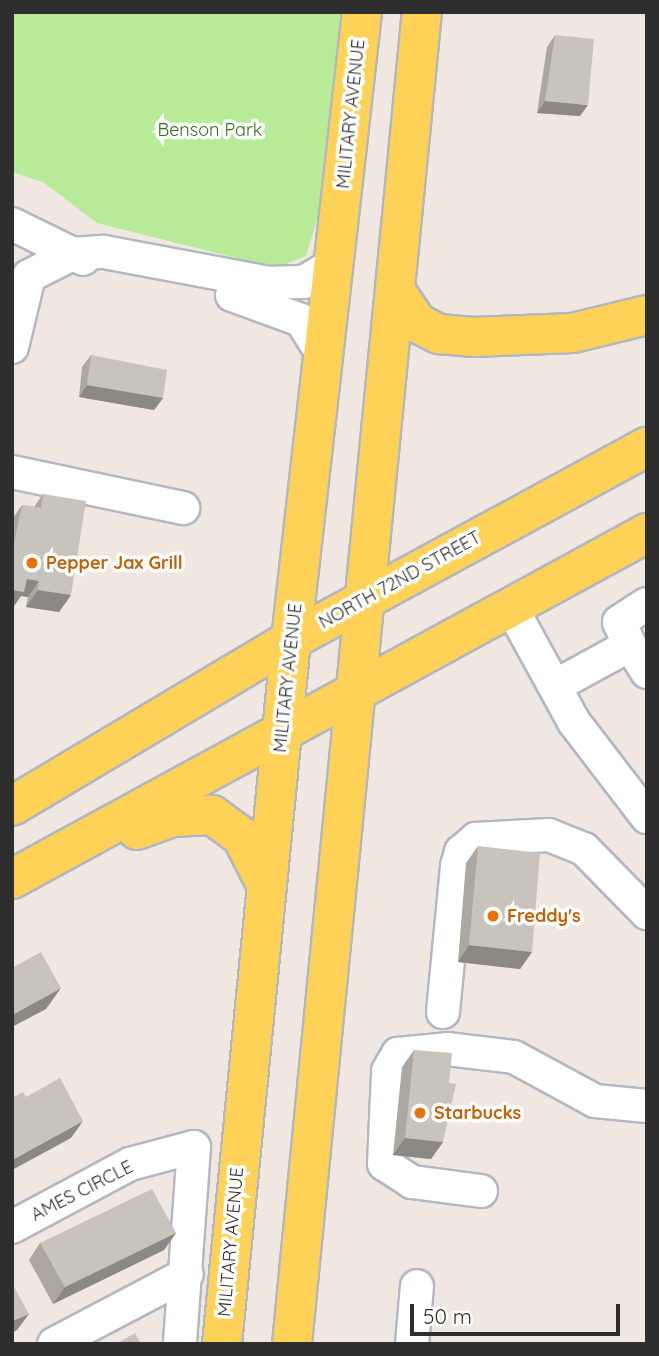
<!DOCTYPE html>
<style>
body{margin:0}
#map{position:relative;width:659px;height:1356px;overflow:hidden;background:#f0e8e0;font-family:Quicksand,sans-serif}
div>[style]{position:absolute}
.green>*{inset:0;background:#b7eb98}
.roads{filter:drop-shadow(2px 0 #b3b7c2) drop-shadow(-2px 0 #b3b7c2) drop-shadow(0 2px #b3b7c2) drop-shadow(0 -2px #b3b7c2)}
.minor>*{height:32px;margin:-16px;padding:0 16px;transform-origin:16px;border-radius:16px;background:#fff}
.major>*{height:38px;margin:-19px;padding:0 19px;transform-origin:19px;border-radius:19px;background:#fed256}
.wall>*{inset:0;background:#aca8a1}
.shaded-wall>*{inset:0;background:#8c8883}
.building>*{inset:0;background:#c8c3bb}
.dots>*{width:19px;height:19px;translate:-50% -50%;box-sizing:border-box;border:4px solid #fff;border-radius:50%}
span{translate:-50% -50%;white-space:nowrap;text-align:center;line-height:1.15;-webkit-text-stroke:7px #fff;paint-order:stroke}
.street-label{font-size:18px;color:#2e2e2e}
.park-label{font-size:18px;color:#2b7514}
.food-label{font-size:18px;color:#c56008;font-weight:700}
.left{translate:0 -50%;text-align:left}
.frame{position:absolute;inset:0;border:14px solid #2e2e2e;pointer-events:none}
.scale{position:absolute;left:410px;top:1304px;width:210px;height:32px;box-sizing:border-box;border:4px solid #2e2e2e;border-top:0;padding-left:9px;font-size:21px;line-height:24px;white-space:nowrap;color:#2e2e2e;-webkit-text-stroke:5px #fff;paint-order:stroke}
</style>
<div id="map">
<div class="green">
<i style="clip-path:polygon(12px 12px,345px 12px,319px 214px,306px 256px,276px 268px,97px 223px,43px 182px,12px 172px)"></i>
</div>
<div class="roads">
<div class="minor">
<i style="left:12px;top:224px;width:79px;rotate:26.2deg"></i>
<i style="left:232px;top:295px;width:73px;rotate:19.9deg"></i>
<i style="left:301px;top:320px;width:41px;rotate:57.8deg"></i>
<i style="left:12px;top:347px;width:73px;rotate:-76.5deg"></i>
<i style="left:29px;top:276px;width:48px;rotate:-27.1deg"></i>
<i style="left:72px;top:254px;width:32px;rotate:-4deg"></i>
<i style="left:104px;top:252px;width:168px;rotate:10.6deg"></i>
<i style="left:269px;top:283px;width:35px;rotate:-2deg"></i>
<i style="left:304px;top:282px;width:35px;rotate:-31deg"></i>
<i style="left:12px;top:472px;width:175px;rotate:11.9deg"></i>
<i style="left:511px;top:607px;width:131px;rotate:61.3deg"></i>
<i style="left:574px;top:722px;width:120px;rotate:52.5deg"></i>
<i style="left:630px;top:645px;width:32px;rotate:58deg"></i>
<i style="left:555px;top:686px;width:85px;rotate:-28.7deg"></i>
<i style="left:630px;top:645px;width:25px;rotate:-116deg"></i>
<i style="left:619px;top:622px;width:33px;rotate:-33deg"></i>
<i style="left:443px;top:1012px;width:147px;rotate:-84.5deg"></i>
<i style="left:457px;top:866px;width:15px;rotate:-74deg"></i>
<i style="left:461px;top:852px;width:20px;rotate:-41deg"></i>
<i style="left:476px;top:839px;width:73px;rotate:-3.1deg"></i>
<i style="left:549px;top:835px;width:38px;rotate:22deg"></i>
<i style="left:584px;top:849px;width:90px;rotate:45.5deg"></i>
<i style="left:481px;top:1191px;width:70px;rotate:-172.6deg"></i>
<i style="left:412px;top:1182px;width:33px;rotate:-147deg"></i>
<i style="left:384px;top:1164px;width:93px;rotate:-87.5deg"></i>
<i style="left:388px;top:1071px;width:20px;rotate:-60deg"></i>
<i style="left:398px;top:1054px;width:49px;rotate:-5.8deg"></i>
<i style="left:447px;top:1049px;width:67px;rotate:6.8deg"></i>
<i style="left:514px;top:1057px;width:92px;rotate:28.5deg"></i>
<i style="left:595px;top:1101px;width:52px;rotate:5.5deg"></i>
<i style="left:12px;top:1227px;width:134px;rotate:-28.1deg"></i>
<i style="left:130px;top:1164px;width:66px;rotate:-14.9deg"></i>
<i style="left:194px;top:1147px;width:197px;rotate:94.1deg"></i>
<i style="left:54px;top:1344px;width:150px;rotate:-27.8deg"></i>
<i style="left:412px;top:1344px;width:58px;rotate:-85.1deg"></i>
</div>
<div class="major">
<i style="left:395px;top:290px;width:40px;rotate:56deg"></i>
<i style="left:417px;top:323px;width:25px;rotate:27deg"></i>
<i style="left:439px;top:334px;width:35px;rotate:5deg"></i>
<i style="left:474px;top:337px;width:99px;rotate:-2.3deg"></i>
<i style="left:573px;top:333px;width:76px;rotate:-13.7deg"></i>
<i style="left:12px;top:806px;width:325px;rotate:-30.8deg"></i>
<i style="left:291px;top:640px;width:405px;rotate:-28.5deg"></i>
<i style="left:137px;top:830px;width:38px;rotate:-20deg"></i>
<i style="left:173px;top:817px;width:39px;rotate:-3deg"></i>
<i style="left:212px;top:815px;width:37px;rotate:36deg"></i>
<i style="left:242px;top:837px;width:55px;rotate:63deg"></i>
<i style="left:12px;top:879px;width:723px;rotate:-28.59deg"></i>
<i style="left:222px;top:1344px;width:707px;rotate:-84.4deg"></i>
<i style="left:291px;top:640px;width:632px;rotate:-83.55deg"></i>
<i style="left:292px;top:1344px;width:1338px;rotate:-84.43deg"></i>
</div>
</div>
<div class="wall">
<i style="clip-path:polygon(555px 35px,580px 116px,537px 113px,547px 47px)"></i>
<i style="clip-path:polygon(91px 355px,163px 398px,154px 410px,79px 397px,82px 367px)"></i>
<i style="clip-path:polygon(43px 494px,71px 595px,59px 612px,26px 607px,28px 597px,21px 596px,12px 609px,12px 519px,22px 505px,34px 507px)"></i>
<i style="clip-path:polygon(478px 846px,532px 952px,520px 969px,458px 962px,466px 863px)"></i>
<i style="clip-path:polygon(414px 1050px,443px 1142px,431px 1159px,393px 1155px,402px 1067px)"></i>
<i style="clip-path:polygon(176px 1233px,164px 1250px,53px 1304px,29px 1260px,40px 1243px)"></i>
</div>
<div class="shaded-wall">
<i style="clip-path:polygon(545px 101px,588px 105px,580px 116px,537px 113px)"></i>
<i style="clip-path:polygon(87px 385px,163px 398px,154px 410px,79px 397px)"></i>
<i style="clip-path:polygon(27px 579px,39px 581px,28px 597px,21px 596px,12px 609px,12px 590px)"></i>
<i style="clip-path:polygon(38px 590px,71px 595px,59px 612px,26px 607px)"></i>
<i style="clip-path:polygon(469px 945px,532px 952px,520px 969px,458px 962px)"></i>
<i style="clip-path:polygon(61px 988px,46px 1009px,12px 1027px,12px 1015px)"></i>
<i style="clip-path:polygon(83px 1121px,71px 1138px,12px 1170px,12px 1160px)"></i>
<i style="clip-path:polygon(405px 1138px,443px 1142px,431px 1159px,393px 1155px)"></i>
<i style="clip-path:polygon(176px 1233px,164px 1250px,53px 1304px,65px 1287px)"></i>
<i style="clip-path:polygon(29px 1314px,17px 1330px,12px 1333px,12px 1321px)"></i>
</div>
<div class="building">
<i style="clip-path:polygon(555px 35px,594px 39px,588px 105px,545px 101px)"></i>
<i style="clip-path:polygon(91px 355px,167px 370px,163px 398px,87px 385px)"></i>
<i style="clip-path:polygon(43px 494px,86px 501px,71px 595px,38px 590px,39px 581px,27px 579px,24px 592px,12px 590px,12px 553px,22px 505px,41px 508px)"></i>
<i style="clip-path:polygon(478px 846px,540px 853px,532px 952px,469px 945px)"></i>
<i style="clip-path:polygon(41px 952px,61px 988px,12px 1015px,12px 968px)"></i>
<i style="clip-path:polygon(414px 1050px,452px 1053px,449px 1083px,456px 1084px,443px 1142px,405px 1138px)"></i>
<i style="clip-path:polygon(60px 1078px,83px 1121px,12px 1160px,12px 1098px,23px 1092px,26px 1097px)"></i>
<i style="clip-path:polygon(152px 1189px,176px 1233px,65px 1287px,40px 1243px)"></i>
<i style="clip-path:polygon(12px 1283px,29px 1314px,12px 1321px)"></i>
<i style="clip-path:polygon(135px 1333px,141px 1344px,116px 1344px)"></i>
</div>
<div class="dots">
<i style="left:32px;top:563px;background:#e8710a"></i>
<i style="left:493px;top:916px;background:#e8710a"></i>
<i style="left:420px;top:1113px;background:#e8710a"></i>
</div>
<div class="street-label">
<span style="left:351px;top:114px;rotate:-84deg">MILITARY AVENUE</span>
<span style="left:400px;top:580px;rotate:-29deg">NORTH 72ND STREET</span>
<span style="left:288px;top:678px;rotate:-84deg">MILITARY AVENUE</span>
<span style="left:82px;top:1191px;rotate:-27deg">AMES CIRCLE</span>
<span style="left:231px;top:1242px;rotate:-85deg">MILITARY AVENUE</span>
</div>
<div class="park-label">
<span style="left:210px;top:130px">Benson Park</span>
</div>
<div class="food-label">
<span class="left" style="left:46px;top:563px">Pepper Jax Grill</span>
<span class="left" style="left:507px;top:916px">Freddy's</span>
<span class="left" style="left:434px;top:1113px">Starbucks</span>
</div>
<div class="frame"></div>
<div class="scale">50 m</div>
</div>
